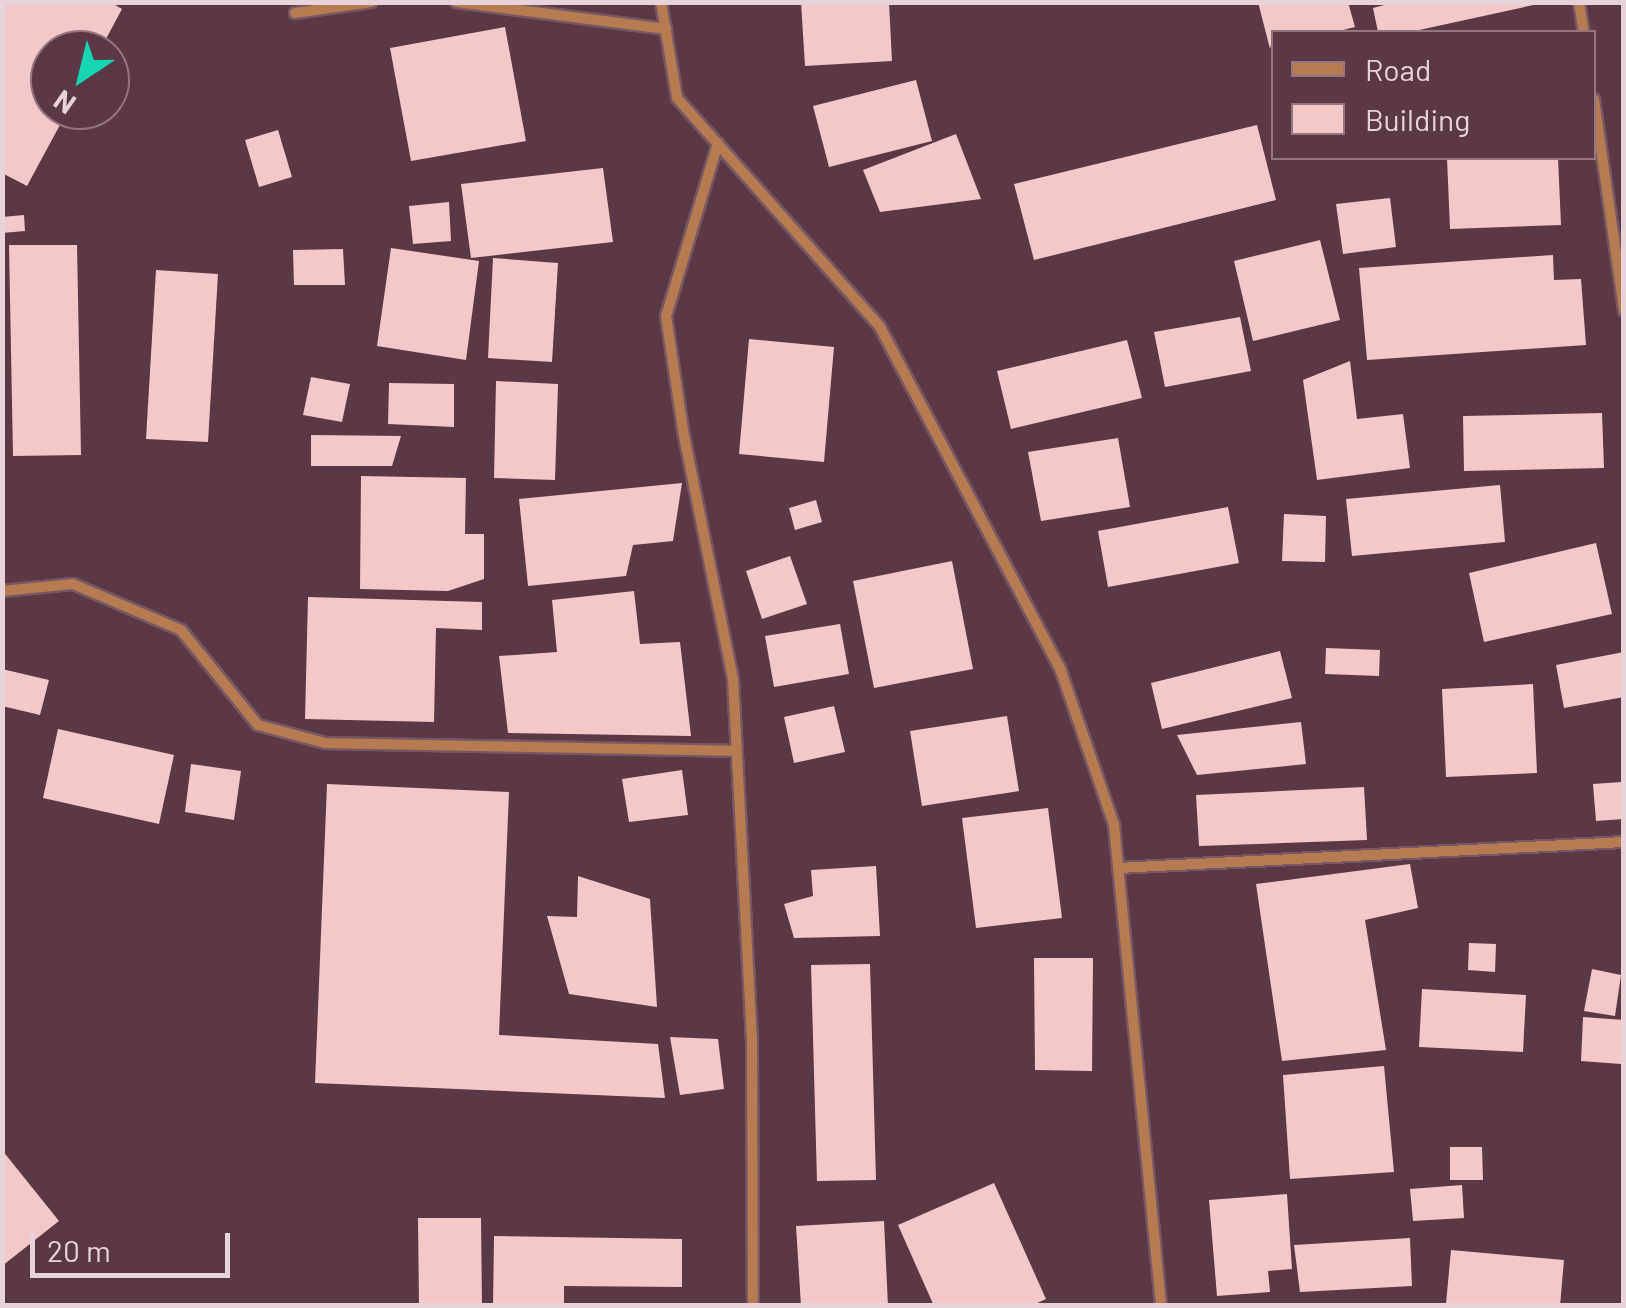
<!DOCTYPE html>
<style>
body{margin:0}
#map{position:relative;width:1626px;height:1308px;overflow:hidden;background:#5a3845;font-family:Barlow,sans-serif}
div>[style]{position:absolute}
.building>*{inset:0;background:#f4c7c9}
.roads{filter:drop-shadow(2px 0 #765763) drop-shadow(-2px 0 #765763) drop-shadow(0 2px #765763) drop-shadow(0 -2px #765763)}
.street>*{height:10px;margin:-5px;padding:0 5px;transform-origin:5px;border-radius:5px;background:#b77b51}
span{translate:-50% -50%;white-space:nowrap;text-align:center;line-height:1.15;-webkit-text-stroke:10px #5a3845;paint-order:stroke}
.frame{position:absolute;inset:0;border:5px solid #e8d3da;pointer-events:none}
.legend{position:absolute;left:1271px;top:30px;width:325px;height:130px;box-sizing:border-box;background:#5a3845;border:2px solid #937681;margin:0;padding:12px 18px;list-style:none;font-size:30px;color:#e8d3da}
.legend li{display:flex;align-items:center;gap:20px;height:50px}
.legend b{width:50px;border:2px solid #937681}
.north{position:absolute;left:30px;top:30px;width:100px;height:100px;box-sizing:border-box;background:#5a3845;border:2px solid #937681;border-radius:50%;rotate:215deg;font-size:28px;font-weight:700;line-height:40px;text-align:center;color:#e8d3da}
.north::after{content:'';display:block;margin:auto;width:35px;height:45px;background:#16d5b3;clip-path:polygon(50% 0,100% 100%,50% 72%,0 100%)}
.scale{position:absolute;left:30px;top:1233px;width:200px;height:45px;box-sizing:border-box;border:5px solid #e8d3da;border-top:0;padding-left:12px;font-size:30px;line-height:35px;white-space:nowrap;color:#e8d3da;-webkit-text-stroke:8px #5a3845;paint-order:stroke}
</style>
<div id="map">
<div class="building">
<i style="clip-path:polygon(2px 2px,110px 2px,122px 9px,100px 50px,50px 50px,50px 110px,68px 110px,27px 186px,2px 173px)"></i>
<i style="clip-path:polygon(801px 2px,889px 2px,892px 61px,805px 66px)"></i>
<i style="clip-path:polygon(1258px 2px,1348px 2px,1355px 27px,1335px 32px,1274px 32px,1270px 49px)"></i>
<i style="clip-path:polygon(1396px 2px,1538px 2px,1538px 4px,1410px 32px,1378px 32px,1373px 8px)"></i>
<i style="clip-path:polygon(505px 27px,526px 141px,411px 161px,390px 48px)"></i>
<i style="clip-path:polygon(916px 80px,932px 141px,829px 167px,813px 106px)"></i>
<i style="clip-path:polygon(1257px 125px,1276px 200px,1034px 260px,1014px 184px)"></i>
<i style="clip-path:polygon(278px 130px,292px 177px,259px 187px,245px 140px)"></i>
<i style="clip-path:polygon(956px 134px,981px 199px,880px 212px,863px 170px)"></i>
<i style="clip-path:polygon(1447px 158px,1558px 158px,1561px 225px,1450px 229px)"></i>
<i style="clip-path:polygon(603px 168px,613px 242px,471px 258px,461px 184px)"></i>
<i style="clip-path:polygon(1390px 198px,1396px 247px,1343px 254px,1336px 204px)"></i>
<i style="clip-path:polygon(449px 202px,451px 241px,413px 244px,409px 206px)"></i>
<i style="clip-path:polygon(24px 215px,25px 231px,2px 233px,2px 217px)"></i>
<i style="clip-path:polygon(1320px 240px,1340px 320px,1253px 341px,1234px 261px)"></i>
<i style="clip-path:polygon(9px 245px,77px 245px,81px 455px,13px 456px)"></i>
<i style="clip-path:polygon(391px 248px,479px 261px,466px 360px,377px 346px)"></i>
<i style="clip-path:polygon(343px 249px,345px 285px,294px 285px,293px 250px)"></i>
<i style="clip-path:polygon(1553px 255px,1554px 280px,1581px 279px,1586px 345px,1367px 360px,1359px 268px)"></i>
<i style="clip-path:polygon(493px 258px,558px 263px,552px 362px,488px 358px)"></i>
<i style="clip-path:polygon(156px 270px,218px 274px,208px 442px,146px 439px)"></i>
<i style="clip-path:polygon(1240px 317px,1251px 371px,1165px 387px,1154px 332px)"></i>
<i style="clip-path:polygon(749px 339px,834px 347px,824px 462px,739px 454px)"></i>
<i style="clip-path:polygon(1127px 340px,1142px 398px,1011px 429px,997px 371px)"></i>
<i style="clip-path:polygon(1350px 361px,1357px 419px,1403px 414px,1410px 468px,1317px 480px,1303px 380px)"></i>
<i style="clip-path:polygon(311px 377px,350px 384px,342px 422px,303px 415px)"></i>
<i style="clip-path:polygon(496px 381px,558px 384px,555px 480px,494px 478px)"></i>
<i style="clip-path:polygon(389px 383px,454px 384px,454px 427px,388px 424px)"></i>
<i style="clip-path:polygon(1602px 413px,1604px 468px,1464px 471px,1463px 416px)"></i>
<i style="clip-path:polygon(311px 435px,401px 436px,392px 466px,311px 466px)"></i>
<i style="clip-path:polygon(1118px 438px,1130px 507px,1041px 521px,1028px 452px)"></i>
<i style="clip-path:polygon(361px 476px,466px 478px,465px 534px,484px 534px,484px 579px,448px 591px,360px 589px)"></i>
<i style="clip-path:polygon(682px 483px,673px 541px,633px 545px,626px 576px,528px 586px,519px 499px)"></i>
<i style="clip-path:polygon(1500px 485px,1505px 542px,1352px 556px,1346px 499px)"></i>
<i style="clip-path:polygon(816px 500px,822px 522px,795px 530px,789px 508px)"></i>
<i style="clip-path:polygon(1228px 507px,1239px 563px,1108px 587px,1098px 531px)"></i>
<i style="clip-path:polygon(1284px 514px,1326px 516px,1325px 562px,1282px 561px)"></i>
<i style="clip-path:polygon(1596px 543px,1612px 614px,1484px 642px,1469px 573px)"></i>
<i style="clip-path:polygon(790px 556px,807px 604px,762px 619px,746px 571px)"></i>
<i style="clip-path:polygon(952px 561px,973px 669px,874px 688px,853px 581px)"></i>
<i style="clip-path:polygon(634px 591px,640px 644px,680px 642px,691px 736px,508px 733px,499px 656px,557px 652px,552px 600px)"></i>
<i style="clip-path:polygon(308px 597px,482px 602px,482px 630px,436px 628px,434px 722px,305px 719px)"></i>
<i style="clip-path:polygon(840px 624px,849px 674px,774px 687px,765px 636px)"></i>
<i style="clip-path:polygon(1326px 648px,1380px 650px,1379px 676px,1325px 674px)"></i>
<i style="clip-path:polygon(1280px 651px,1292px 698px,1162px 729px,1151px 683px)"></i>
<i style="clip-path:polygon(1624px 652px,1624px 697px,1564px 708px,1556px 665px)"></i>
<i style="clip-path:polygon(2px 669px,49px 680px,40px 715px,2px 706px)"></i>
<i style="clip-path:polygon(1533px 684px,1537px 773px,1446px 777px,1442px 689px)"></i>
<i style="clip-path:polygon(834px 706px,845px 752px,794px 763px,784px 717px)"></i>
<i style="clip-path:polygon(1007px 716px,1019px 791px,922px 806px,910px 731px)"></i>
<i style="clip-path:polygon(1301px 722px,1306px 764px,1197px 775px,1177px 735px)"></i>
<i style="clip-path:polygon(58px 729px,174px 755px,159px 824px,43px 798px)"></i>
<i style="clip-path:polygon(191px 764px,241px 771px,234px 820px,185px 812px)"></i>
<i style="clip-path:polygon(682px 770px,688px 815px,629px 822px,622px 779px)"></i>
<i style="clip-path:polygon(1621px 782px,1624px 819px,1596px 821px,1593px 784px)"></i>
<i style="clip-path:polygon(327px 784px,509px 792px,499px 1035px,658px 1044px,665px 1098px,315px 1083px)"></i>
<i style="clip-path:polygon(1364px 787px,1367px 840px,1199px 846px,1196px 795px)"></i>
<i style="clip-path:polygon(1048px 808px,1062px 918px,976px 928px,962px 818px)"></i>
<i style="clip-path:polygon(1410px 864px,1418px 908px,1365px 920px,1386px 1050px,1282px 1061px,1256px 884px)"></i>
<i style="clip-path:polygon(876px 866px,880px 936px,794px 938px,784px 904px,813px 896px,811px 870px)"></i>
<i style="clip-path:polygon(578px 876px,650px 899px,657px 1007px,569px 994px,547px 916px,577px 917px)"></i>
<i style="clip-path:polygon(1469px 943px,1496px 944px,1495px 972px,1468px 970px)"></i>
<i style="clip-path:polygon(1034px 958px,1093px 958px,1092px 1071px,1035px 1070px)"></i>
<i style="clip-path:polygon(870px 964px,876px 1180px,817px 1181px,811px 965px)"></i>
<i style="clip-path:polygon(1592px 969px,1621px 975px,1615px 1016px,1584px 1011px)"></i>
<i style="clip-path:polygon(1422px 989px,1526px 995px,1523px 1052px,1419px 1047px)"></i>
<i style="clip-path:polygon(1583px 1017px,1624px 1020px,1621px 1064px,1581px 1061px)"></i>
<i style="clip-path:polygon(670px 1037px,718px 1039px,724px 1089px,680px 1095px)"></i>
<i style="clip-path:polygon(1384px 1066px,1394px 1172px,1290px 1179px,1283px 1075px)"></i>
<i style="clip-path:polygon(1450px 1147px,1482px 1147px,1483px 1180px,1450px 1180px)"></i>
<i style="clip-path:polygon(2px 1150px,59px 1221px,2px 1266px)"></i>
<i style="clip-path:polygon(994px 1183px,1046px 1299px,1031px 1306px,934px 1306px,898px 1225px)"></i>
<i style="clip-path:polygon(1462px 1185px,1464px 1218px,1413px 1221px,1410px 1189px)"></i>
<i style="clip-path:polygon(1287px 1194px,1292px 1269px,1268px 1271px,1270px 1292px,1217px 1296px,1209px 1200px)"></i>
<i style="clip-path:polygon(418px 1218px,481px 1218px,482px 1306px,419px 1306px)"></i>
<i style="clip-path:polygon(884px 1221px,888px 1306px,801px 1306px,796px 1226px)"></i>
<i style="clip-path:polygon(494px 1236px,682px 1239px,682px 1287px,564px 1286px,564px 1306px,493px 1306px)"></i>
<i style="clip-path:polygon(1410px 1238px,1412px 1286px,1300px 1292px,1294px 1245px)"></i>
<i style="clip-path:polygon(1451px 1250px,1564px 1260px,1560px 1306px,1446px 1304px)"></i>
</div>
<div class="roads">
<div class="street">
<i style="left:456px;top:2px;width:212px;rotate:7.3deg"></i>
<i style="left:661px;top:2px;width:97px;rotate:80.5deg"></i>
<i style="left:677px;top:98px;width:306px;rotate:48.4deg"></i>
<i style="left:880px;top:327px;width:386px;rotate:62.2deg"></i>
<i style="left:1060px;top:668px;width:166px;rotate:71deg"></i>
<i style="left:1114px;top:825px;width:483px;rotate:84.4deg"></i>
<i style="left:1579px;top:2px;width:30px;rotate:81deg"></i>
<i style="left:295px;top:13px;width:77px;rotate:-8.2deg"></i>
<i style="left:1594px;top:99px;width:214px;rotate:81.9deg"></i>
<i style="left:718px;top:143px;width:181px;rotate:106.7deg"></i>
<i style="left:666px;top:316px;width:121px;rotate:81.5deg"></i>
<i style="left:684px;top:436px;width:248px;rotate:78.6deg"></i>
<i style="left:733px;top:679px;width:361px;rotate:87deg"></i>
<i style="left:752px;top:1040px;width:266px;rotate:89.8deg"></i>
<i style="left:2px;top:591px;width:71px;rotate:-5.6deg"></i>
<i style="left:73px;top:584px;width:117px;rotate:23.1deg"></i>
<i style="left:181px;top:630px;width:122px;rotate:51deg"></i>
<i style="left:258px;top:725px;width:69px;rotate:15deg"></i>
<i style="left:325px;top:743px;width:411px;rotate:1.1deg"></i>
<i style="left:1118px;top:868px;width:507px;rotate:-2.94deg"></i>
</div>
</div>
<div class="frame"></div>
<ul class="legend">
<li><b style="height:12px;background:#b77b51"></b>Road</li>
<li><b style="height:28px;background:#f4c7c9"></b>Building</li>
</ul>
<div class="north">N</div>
<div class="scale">20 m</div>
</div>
